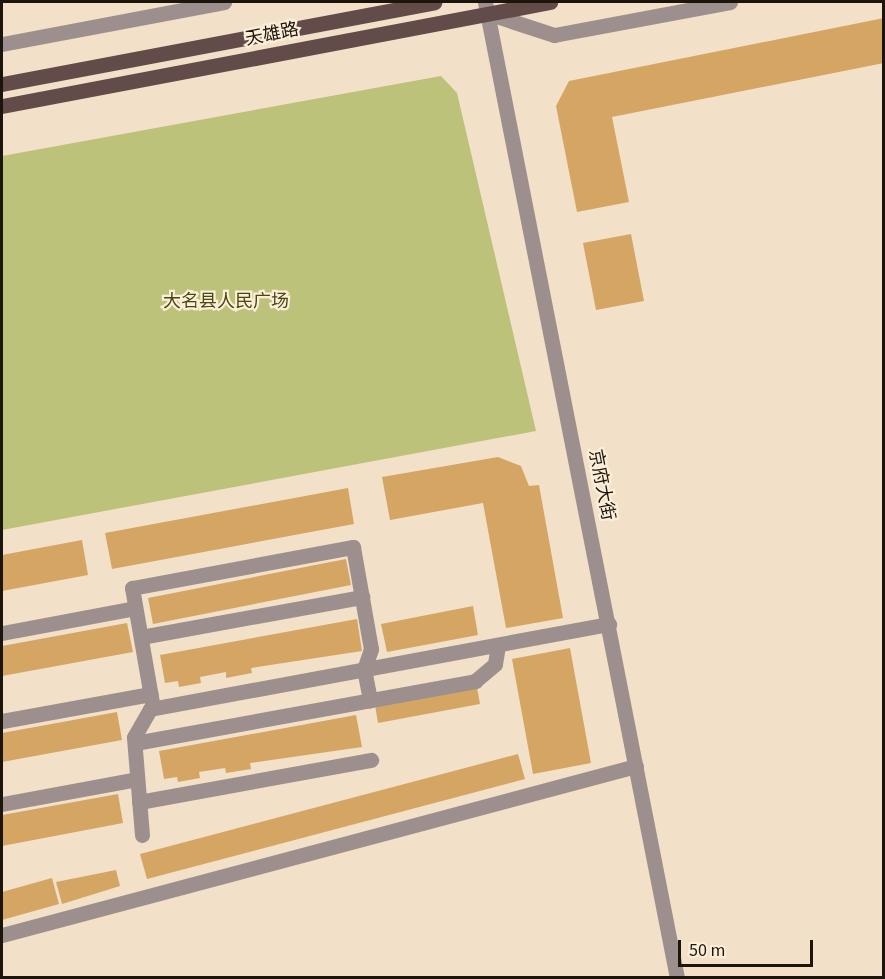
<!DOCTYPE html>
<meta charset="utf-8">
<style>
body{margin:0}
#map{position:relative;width:885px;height:979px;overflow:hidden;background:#f2e0c8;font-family:"Source Sans 3","Noto Sans SC",sans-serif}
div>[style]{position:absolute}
.green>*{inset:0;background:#bcc279}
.building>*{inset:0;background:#d5a663}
.minor>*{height:15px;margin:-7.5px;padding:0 7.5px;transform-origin:7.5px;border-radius:7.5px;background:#9d8f8d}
.major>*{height:15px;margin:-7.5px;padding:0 7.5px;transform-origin:7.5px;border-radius:7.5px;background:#624b48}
span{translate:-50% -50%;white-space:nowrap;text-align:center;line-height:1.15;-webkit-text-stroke:4.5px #fdeeda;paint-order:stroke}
.street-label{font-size:18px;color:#1b150c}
.park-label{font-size:18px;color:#474a0e}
.frame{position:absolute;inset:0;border:3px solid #1b150c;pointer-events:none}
.scale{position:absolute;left:678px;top:940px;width:135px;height:27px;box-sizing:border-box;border:3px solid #1b150c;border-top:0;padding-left:8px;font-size:18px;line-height:21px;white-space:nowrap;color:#1b150c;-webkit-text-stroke:4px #fdeeda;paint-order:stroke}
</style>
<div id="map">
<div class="green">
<i style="clip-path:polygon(441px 76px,457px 93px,536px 431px,2px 530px,2px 156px)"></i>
</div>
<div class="building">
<i style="clip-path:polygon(884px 18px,884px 63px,612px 117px,629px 202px,577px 212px,556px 106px,569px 81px)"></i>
<i style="clip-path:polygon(631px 234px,644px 301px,596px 310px,583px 243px)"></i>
<i style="clip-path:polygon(498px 457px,521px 466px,529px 486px,539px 485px,563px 618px,506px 628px,483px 503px,390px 520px,382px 477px)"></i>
<i style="clip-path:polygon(348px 488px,354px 524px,112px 569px,105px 533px)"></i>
<i style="clip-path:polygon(82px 540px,88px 575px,2px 591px,2px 555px)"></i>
<i style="clip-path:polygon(346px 559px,351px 585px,153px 624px,148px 598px)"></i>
<i style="clip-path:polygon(473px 606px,478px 635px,387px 652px,381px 624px)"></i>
<i style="clip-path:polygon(357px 619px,362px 651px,251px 668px,252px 673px,226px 678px,226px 672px,200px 677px,201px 683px,179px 687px,178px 681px,165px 683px,160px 655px)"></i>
<i style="clip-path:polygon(127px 623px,133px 652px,2px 676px,2px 646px)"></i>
<i style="clip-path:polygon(570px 648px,591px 763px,533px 774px,512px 659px)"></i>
<i style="clip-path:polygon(477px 687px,480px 704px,378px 723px,375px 705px)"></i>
<i style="clip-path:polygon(117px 712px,122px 740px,2px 762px,2px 733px)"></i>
<i style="clip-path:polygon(356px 715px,362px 747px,250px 763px,251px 769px,226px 773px,225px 768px,199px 772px,200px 778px,178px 782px,177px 777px,164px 779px,159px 751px)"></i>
<i style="clip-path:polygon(518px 754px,525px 779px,147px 879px,140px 854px)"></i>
<i style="clip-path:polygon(118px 794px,123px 823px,2px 846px,2px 815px)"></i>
<i style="clip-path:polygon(116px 870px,120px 886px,62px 904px,56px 882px)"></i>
<i style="clip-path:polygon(52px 878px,59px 904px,2px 920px,2px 892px)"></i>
</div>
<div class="minor">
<i style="left:485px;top:2px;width:995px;rotate:78.87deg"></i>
<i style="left:487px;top:13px;width:71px;rotate:18.2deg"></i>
<i style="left:554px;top:35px;width:179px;rotate:-10.6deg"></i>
<i style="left:2px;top:44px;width:226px;rotate:-10.7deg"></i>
<i style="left:2px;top:633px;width:135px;rotate:-10.6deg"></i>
<i style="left:141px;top:637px;width:225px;rotate:-10.3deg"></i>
<i style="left:153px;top:708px;width:122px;rotate:-99.9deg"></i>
<i style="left:132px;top:588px;width:225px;rotate:-10.5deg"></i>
<i style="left:353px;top:547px;width:104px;rotate:80deg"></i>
<i style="left:371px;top:649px;width:21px;rotate:109deg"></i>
<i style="left:364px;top:669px;width:32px;rotate:79deg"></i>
<i style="left:2px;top:721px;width:151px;rotate:-10.3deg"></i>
<i style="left:135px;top:743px;width:346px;rotate:-10.3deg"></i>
<i style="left:475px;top:681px;width:26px;rotate:-40deg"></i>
<i style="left:495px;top:664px;width:19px;rotate:-81deg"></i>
<i style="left:139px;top:802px;width:236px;rotate:-10.3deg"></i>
<i style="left:2px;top:804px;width:137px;rotate:-10.5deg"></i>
<i style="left:142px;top:835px;width:98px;rotate:-94.7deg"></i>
<i style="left:134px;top:737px;width:32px;rotate:-60deg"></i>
<i style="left:150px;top:709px;width:467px;rotate:-10.5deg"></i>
<i style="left:2px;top:935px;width:656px;rotate:-14.93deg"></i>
</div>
<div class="major">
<i style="left:2px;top:84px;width:440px;rotate:-10.7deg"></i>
<i style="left:2px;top:106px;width:558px;rotate:-10.75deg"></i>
</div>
<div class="street-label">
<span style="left:272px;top:35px;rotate:-11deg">天雄路</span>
<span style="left:601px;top:485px;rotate:79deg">京府大街</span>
</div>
<div class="park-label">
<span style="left:226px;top:302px">大名县人民广场</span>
</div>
<div class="frame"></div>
<div class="scale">50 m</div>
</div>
